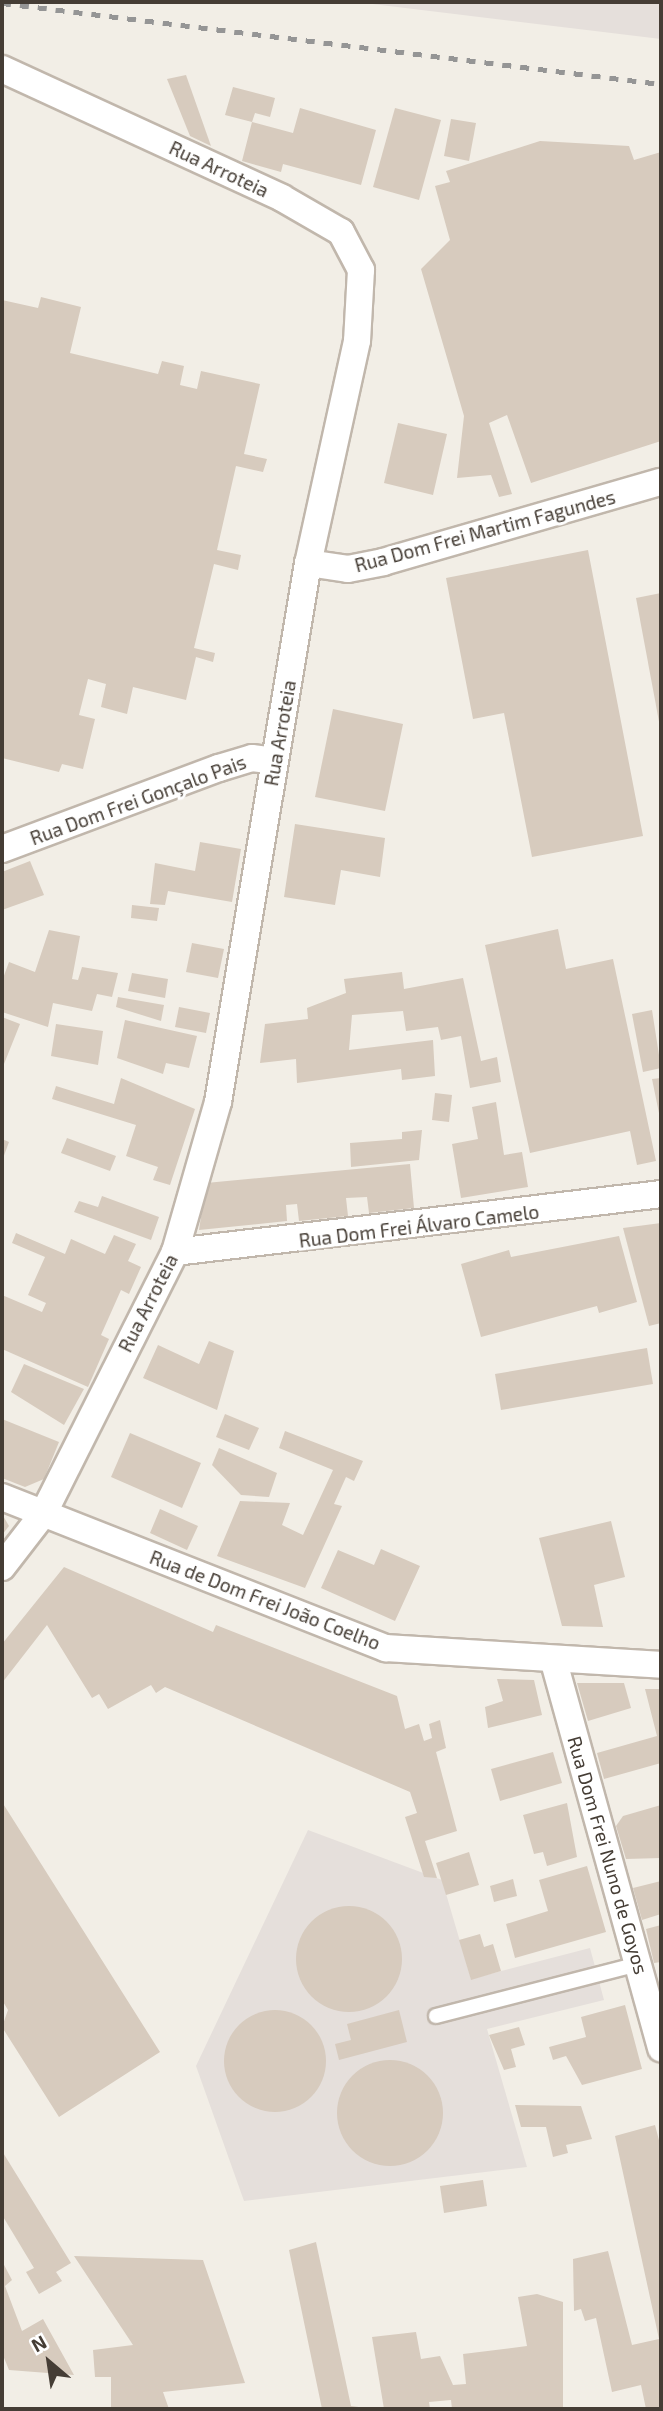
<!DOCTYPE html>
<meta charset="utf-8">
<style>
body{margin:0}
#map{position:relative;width:663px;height:2411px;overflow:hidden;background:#f2eee6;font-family:"Exo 2",sans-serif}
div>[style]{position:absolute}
.industrial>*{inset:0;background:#e5dfdb}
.building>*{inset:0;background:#d7cbbe}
.round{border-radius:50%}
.roads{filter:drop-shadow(2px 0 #c1b7ac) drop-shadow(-2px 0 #c1b7ac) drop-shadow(0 2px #c1b7ac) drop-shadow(0 -2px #c1b7ac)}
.lane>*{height:14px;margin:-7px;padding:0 7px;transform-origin:7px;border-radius:7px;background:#fff}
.street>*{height:26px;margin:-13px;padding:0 13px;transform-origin:13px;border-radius:13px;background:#fff}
.rail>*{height:5px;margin-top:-2.5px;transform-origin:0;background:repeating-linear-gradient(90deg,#959595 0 9px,transparent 0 18px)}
span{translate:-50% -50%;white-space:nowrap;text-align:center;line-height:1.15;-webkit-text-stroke:6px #fff;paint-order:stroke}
.street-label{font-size:19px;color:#453d35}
.frame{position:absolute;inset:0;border:4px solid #453d35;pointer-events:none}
.north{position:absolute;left:14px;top:2327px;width:70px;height:70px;-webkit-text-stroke:5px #fff;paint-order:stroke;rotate:331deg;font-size:19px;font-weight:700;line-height:28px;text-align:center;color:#453d35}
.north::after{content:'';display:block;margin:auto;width:24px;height:32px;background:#453d35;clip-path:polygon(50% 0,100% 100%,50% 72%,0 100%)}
</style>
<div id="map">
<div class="industrial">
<i style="clip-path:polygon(356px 2px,661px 2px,661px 39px)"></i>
<i style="clip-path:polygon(308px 1830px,442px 1880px,471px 1979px,590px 1948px,604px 2000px,487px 2029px,527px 2167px,244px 2201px,196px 2066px)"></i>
</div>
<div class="building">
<i style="clip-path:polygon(186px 75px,211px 146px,190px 136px,167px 79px)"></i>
<i style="clip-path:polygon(233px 87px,275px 98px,270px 117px,255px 113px,252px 122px,293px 133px,300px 108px,376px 130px,361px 185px,283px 164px,281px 172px,242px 161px,252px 122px,225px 115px)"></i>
<i style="clip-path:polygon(395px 108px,441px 120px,419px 200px,373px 187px)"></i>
<i style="clip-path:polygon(451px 119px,476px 123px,469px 161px,444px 156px)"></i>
<i style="clip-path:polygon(540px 141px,629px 146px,634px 160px,661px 152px,661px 441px,531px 483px,507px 415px,489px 423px,512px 494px,499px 497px,491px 475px,457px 478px,464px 416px,421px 269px,450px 240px,435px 186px,450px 182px,446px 171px)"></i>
<i style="clip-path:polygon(41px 297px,81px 307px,70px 353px,158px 374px,162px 361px,184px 366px,180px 385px,197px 389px,201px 371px,260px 384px,244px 454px,267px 459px,263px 472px,236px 466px,217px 550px,241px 555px,238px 570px,214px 564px,194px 648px,215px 653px,213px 662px,196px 657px,186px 700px,133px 687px,127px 714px,101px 707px,106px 684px,88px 679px,79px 715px,95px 719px,83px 769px,62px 764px,59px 772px,2px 758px,2px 300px,38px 308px)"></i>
<i style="clip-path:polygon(398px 423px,447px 434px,433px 495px,384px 483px)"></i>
<i style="clip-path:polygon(588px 550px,643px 836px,532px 857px,504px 713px,473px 719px,446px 578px)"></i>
<i style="clip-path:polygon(661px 593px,661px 726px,660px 727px,636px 598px)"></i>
<i style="clip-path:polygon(333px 709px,403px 724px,385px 811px,315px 797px)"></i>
<i style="clip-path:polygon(295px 824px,385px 838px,380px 877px,341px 870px,335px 905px,284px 897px)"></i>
<i style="clip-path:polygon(200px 842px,241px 849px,232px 902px,168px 891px,165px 905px,150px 904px,155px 863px,195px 871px)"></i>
<i style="clip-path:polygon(30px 861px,44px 895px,2px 910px,2px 872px)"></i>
<i style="clip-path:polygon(132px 905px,159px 908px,157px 921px,131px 918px)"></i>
<i style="clip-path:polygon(558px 929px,566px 969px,613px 959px,656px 1161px,637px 1165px,630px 1131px,530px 1153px,485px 945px)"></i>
<i style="clip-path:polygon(49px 930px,80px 936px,72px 979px,78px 980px,82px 967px,118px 973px,112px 997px,97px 994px,92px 1011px,53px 1003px,48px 1027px,2px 1012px,2px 981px,9px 962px,35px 972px)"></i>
<i style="clip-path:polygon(192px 943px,224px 949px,218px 978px,186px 972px)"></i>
<i style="clip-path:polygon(402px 972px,404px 989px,463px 978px,481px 1061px,497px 1057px,501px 1082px,470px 1088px,461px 1036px,441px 1040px,438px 1027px,406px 1031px,403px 1011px,352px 1015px,349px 1050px,433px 1040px,435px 1076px,402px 1080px,401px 1069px,297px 1083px,296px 1059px,260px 1063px,265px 1024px,308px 1019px,307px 1008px,346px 993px,344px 979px)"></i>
<i style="clip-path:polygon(132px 973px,168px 979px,165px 998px,128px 991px)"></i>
<i style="clip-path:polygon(118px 997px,164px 1005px,161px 1021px,116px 1007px)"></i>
<i style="clip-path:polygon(179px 1007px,210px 1013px,206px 1033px,175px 1027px)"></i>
<i style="clip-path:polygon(652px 1010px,661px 1068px,643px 1072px,632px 1014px)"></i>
<i style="clip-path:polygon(2px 1017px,20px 1024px,2px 1069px)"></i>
<i style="clip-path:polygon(125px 1020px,197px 1036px,189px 1068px,166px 1063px,163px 1074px,117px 1058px)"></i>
<i style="clip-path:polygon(56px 1024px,103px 1031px,98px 1065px,51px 1056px)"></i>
<i style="clip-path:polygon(121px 1078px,195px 1109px,170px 1185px,153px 1180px,158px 1167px,126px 1156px,136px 1125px,52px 1099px,56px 1086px,114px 1104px)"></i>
<i style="clip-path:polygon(661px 1078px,661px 1118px,660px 1118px,652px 1079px)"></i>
<i style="clip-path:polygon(435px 1093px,452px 1095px,449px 1122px,432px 1120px)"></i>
<i style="clip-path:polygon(496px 1102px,504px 1155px,522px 1152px,528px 1187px,461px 1198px,452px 1144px,478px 1139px,472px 1107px)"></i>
<i style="clip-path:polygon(422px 1130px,419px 1160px,351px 1167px,350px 1143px,402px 1139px,402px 1132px)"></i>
<i style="clip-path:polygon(67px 1138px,116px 1156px,110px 1171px,61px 1153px)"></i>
<i style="clip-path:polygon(2px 1139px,9px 1142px,2px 1161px)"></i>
<i style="clip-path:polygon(410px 1164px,414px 1208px,369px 1213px,367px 1197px,346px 1198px,348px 1216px,299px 1221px,297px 1204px,286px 1205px,287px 1221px,199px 1230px,206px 1183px)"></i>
<i style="clip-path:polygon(102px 1196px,159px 1217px,151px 1240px,74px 1212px,79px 1201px,98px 1207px)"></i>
<i style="clip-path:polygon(661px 1223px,661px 1323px,649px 1326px,623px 1228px)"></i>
<i style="clip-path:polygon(16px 1233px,65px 1254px,71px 1239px,105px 1254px,114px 1235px,136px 1244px,128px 1261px,141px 1267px,129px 1294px,121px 1290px,101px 1335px,109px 1339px,88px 1387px,2px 1349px,2px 1295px,42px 1312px,46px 1303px,28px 1295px,45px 1257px,12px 1243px)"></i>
<i style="clip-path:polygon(619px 1236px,637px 1302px,599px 1313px,597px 1306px,481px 1337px,461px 1264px,509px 1250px,511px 1257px)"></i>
<i style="clip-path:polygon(209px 1341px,234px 1351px,217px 1410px,143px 1378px,158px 1345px,199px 1364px)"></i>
<i style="clip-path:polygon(647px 1348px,653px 1384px,501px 1410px,495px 1374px)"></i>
<i style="clip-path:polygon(24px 1364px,84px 1389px,64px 1425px,11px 1392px)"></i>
<i style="clip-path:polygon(225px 1414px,259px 1428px,249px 1450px,216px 1437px)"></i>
<i style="clip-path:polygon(2px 1419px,59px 1442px,44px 1479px,25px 1487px,2px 1478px)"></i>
<i style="clip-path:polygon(285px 1431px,363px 1461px,354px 1481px,346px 1477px,334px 1504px,342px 1506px,305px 1588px,217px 1556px,240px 1501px,290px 1503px,282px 1525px,303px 1535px,333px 1470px,279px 1448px)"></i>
<i style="clip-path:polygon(130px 1433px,201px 1463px,182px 1508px,111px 1477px)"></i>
<i style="clip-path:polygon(219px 1448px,277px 1473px,269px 1497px,241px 1495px,212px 1465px)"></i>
<i style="clip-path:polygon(160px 1509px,198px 1526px,187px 1550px,150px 1533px)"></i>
<i style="clip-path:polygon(2px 1514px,9px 1526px,2px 1535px)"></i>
<i style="clip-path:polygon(611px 1521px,625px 1577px,594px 1585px,603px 1627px,562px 1626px,539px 1538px)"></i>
<i style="clip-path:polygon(381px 1549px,420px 1566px,395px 1621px,321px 1588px,338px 1550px,374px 1565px)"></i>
<i style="clip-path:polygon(64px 1567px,213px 1632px,216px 1625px,397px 1696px,405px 1729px,419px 1724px,424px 1741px,432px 1738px,429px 1724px,440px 1720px,446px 1748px,436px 1752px,457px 1831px,425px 1841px,437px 1878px,424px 1877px,405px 1817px,417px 1813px,410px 1792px,165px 1687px,156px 1693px,151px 1685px,108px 1709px,99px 1694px,92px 1698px,47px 1625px,2px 1683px,2px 1644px)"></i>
<i style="clip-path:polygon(497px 1679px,534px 1680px,542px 1715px,488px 1728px,485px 1707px,503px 1701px)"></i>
<i style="clip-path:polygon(577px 1683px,624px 1683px,631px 1708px,588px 1721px)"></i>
<i style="clip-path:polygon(645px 1689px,661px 1689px,661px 1763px,604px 1779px,597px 1753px,657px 1736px)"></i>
<i style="clip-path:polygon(553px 1752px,562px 1783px,500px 1801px,491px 1769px)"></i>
<i style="clip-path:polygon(2px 1802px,160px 2052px,59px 2117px,2px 2027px,8px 2010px,2px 2000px)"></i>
<i style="clip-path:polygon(567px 1803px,577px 1857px,547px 1866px,543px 1852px,534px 1854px,523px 1815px)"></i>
<i style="clip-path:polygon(661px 1805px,661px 1858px,626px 1859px,616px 1826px,623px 1816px)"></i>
<i style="clip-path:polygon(469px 1852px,479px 1885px,446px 1895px,436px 1863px)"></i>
<i style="clip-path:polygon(587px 1866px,606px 1932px,515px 1958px,506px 1924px,548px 1911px,539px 1880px)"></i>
<i style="clip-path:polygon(513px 1879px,517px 1896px,494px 1902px,490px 1886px)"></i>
<i style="clip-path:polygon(661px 1881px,661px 1914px,642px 1920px,633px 1888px)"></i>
<i class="round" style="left:296px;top:1906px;width:106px;height:106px"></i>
<i style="clip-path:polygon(661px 1925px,661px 1962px,654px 1963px,646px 1929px)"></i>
<i style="clip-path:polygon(480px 1934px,484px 1947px,493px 1944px,501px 1971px,471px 1980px,459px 1940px)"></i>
<i style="clip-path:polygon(625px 2005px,642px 2069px,582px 2085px,566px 2056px,553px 2060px,549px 2047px,586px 2037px,581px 2017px)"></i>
<i style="clip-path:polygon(399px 2010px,407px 2042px,339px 2060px,335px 2044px,351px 2040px,347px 2024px)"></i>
<i class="round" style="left:224px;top:2010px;width:102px;height:102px"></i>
<i style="clip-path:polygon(519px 2027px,525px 2045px,511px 2049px,516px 2067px,504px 2070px,489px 2035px)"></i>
<i class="round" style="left:337px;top:2060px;width:106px;height:106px"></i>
<i style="clip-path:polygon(515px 2105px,581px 2106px,592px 2139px,566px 2145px,568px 2153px,553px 2157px,546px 2127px,521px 2127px)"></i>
<i style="clip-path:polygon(655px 2125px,661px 2148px,661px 2409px,646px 2409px,641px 2385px,612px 2392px,596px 2318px,585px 2321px,581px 2309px,574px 2311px,573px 2259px,608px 2251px,632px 2345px,659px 2339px,615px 2136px)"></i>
<i style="clip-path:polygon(2px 2151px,71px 2263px,56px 2272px,62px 2281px,39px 2294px,26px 2272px,34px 2268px,2px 2215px)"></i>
<i style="clip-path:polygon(483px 2180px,487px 2206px,444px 2213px,440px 2186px)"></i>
<i style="clip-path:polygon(316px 2242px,351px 2406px,374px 2409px,322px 2409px,289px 2250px)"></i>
<i style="clip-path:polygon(74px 2256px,203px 2260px,245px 2383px,163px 2392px,169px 2409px,111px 2408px,111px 2377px,95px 2377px,93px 2350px,133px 2345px)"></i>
<i style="clip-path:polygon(2px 2261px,12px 2280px,5px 2286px,22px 2331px,43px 2319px,74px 2375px,9px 2370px,2px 2353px)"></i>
<i style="clip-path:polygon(537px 2294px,563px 2302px,563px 2409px,452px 2409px,451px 2400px,429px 2402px,430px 2409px,384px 2409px,372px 2337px,416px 2332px,421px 2359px,440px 2356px,453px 2385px,466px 2384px,463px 2354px,527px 2346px,518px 2297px)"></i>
</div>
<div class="roads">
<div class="lane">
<i style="left:436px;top:2016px;width:209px;rotate:-14.4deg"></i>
</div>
<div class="street">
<i style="left:2px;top:69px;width:308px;rotate:24.7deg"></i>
<i style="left:282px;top:198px;width:68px;rotate:30deg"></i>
<i style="left:341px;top:232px;width:43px;rotate:62.2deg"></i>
<i style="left:361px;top:270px;width:71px;rotate:93.2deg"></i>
<i style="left:357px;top:341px;width:227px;rotate:102.4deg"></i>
<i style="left:308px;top:563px;width:546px;rotate:99.48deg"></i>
<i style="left:218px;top:1102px;width:156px;rotate:106deg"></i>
<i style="left:175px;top:1252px;width:293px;rotate:116.7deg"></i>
<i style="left:43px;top:1514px;width:67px;rotate:127.7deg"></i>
<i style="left:308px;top:563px;width:40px;rotate:8.5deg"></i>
<i style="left:348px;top:569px;width:36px;rotate:-11deg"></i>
<i style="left:383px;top:562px;width:289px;rotate:-16.1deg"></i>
<i style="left:2px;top:849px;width:232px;rotate:-20.5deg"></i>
<i style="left:219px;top:768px;width:34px;rotate:-17deg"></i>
<i style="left:252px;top:758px;width:23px;rotate:7deg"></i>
<i style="left:175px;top:1252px;width:489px;rotate:-6.8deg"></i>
<i style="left:2px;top:1497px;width:413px;rotate:21.5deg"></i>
<i style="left:386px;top:1648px;width:276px;rotate:3.5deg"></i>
<i style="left:554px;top:1662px;width:401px;rotate:74.5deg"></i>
</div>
</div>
<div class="rail">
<i style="left:2px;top:3px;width:664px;rotate:7.01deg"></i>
</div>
<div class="street-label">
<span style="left:219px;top:169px;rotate:25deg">Rua Arroteia</span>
<span style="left:485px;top:531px;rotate:-15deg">Rua Dom Frei Martim Fagundes</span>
<span style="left:280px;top:733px;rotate:-80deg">Rua Arroteia</span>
<span style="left:138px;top:800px;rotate:-20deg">Rua Dom Frei Gonçalo Pais</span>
<span style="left:419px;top:1226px;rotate:-7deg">Rua Dom Frei Álvaro Camelo</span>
<span style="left:148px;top:1303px;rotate:-63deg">Rua Arroteia</span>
<span style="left:265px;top:1600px;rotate:21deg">Rua de Dom Frei João Coelho</span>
<span style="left:608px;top:1855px;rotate:74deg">Rua Dom Frei Nuno de Goyos</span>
</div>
<div class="frame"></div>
<div class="north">N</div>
</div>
